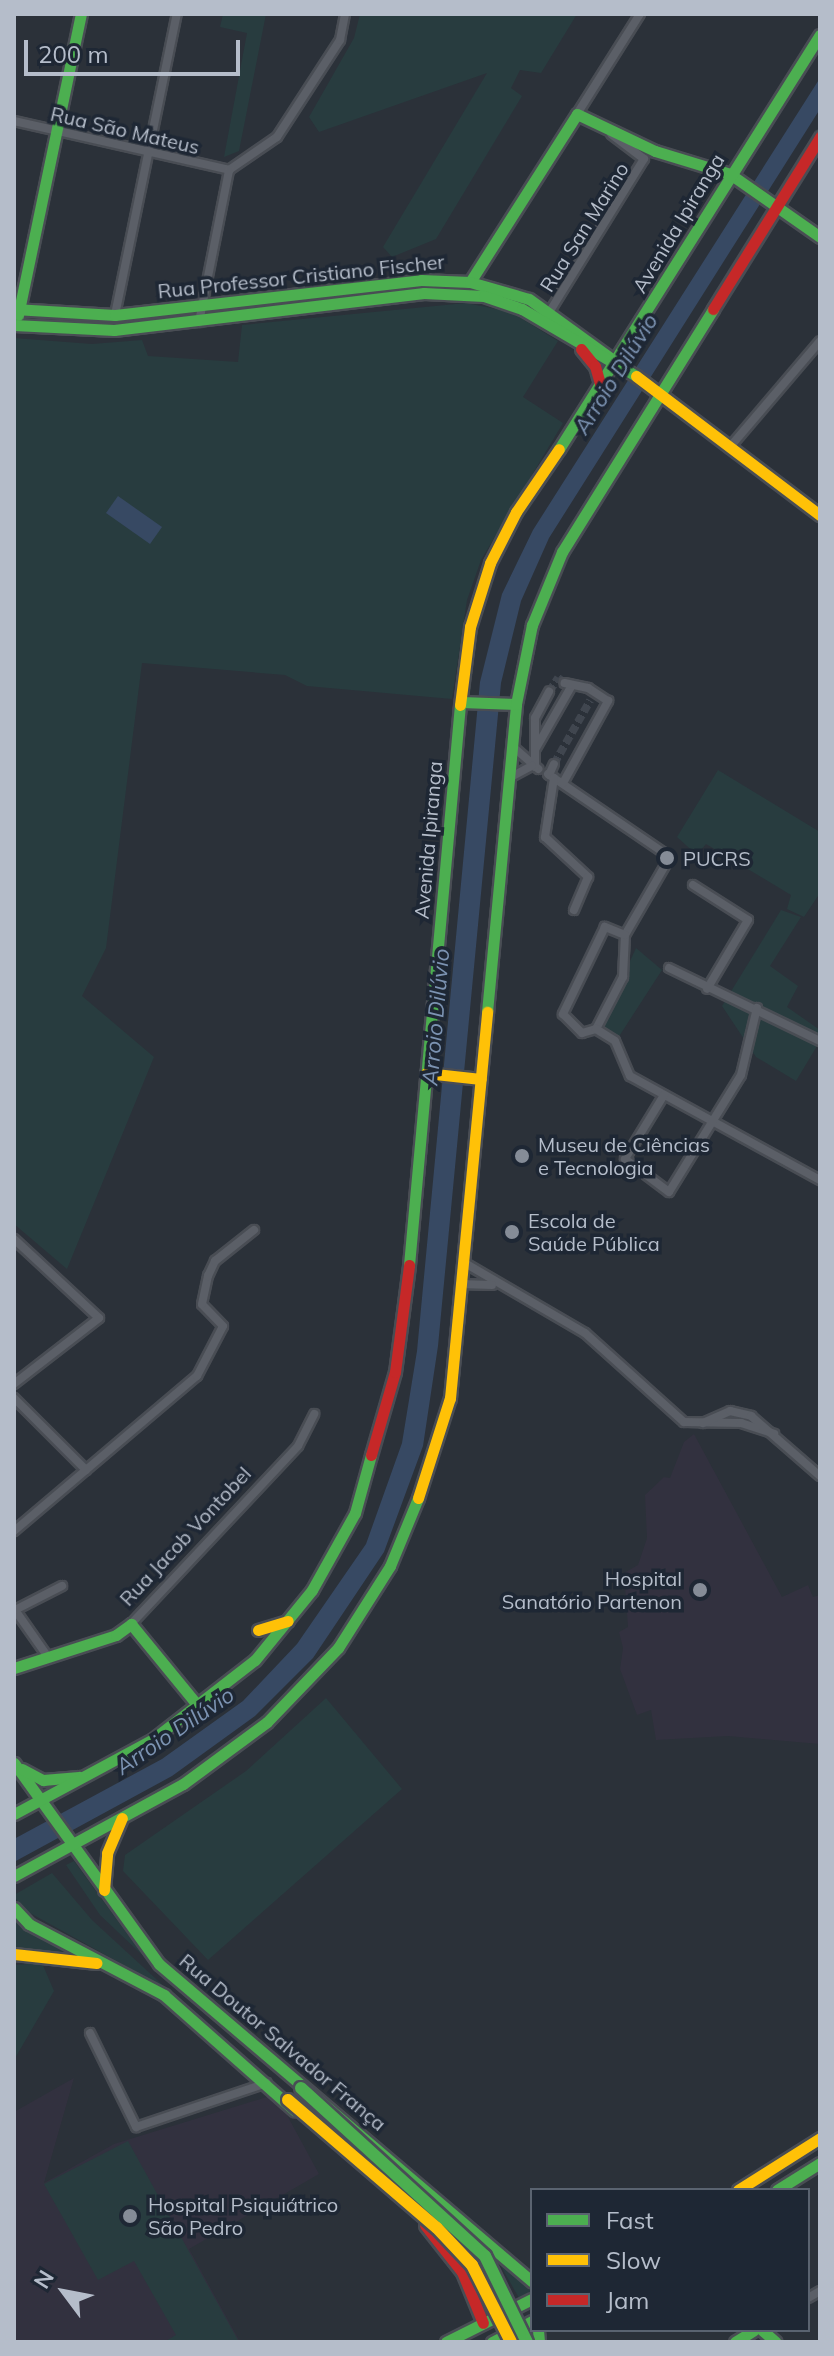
<!DOCTYPE html>
<meta charset="utf-8">
<style>
body{margin:0}
#map{position:relative;width:834px;height:2356px;overflow:hidden;background:#2b3139;font-family:Mulish,sans-serif}
div>[style]{position:absolute}
.medical>*{inset:0;background:#32313f}
.green>*{inset:0;background:#283c3f}
.water>*{inset:0;background:#374963}
.street-tunnel>*{height:8px;margin-top:-4px;transform-origin:0;background:repeating-linear-gradient(90deg,#40464f 0 8px,transparent 0 12px)}
.roads{filter:drop-shadow(2px 0 #494d54) drop-shadow(-2px 0 #494d54) drop-shadow(0 2px #494d54) drop-shadow(0 -2px #494d54)}
.street>*{height:8px;margin:-4px;padding:0 4px;transform-origin:4px;border-radius:4px;background:#5b5f67}
.fast>*{height:11px;margin:-5.5px;padding:0 5.5px;transform-origin:5.5px;border-radius:5.5px;background:#4caf50}
.slow>*{height:11px;margin:-5.5px;padding:0 5.5px;transform-origin:5.5px;border-radius:5.5px;background:#ffc107}
.jam>*{height:11px;margin:-5.5px;padding:0 5.5px;transform-origin:5.5px;border-radius:5.5px;background:#c62828}
.bridges{filter:drop-shadow(2px 0 #494d56) drop-shadow(-2px 0 #494d56) drop-shadow(0 2px #494d56) drop-shadow(0 -2px #494d56)}
.fast-bridge>*{height:12px;margin:-6px;padding:0 6px;transform-origin:6px;border-radius:6px;background:#4caf50}
.slow-bridge>*{height:12px;margin:-6px;padding:0 6px;transform-origin:6px;border-radius:6px;background:#ffc107}
.dots>*{width:22px;height:22px;translate:-50% -50%;box-sizing:border-box;border:4px solid #1e2734;border-radius:50%}
span{translate:-50% -50%;white-space:nowrap;text-align:center;line-height:1.15;-webkit-text-stroke:7px #1e2734;paint-order:stroke}
.street-label{font-size:20px;color:#b5bdca}
.poi-label{font-size:20px;color:#b5bdca}
.left{translate:0 -50%;text-align:left}
.right{translate:-100% -50%;text-align:right}
.water-label{font-size:22px;color:#7c93b2;font-style:italic}
.frame{position:absolute;inset:0;border:16px solid #b5bdca;pointer-events:none}
.legend{position:absolute;left:530px;top:2188px;width:280px;height:144px;box-sizing:border-box;background:#1e2734;border:2px solid #5a6370;margin:0;padding:10px 14px;list-style:none;font-size:24px;color:#b5bdca}
.legend li{display:flex;align-items:center;gap:16px;height:40px}
.legend b{width:40px;border:2px solid #5a6370}
.north{position:absolute;left:24px;top:2252px;width:80px;height:80px;-webkit-text-stroke:6px #1e2734;paint-order:stroke;rotate:302deg;font-size:22px;font-weight:700;line-height:32px;text-align:center;color:#b5bdca}
.north::after{content:'';display:block;margin:auto;width:28px;height:36px;background:#b5bdca;clip-path:polygon(50% 0,100% 100%,50% 72%,0 100%)}
.scale{position:absolute;left:24px;top:40px;width:216px;height:36px;box-sizing:border-box;border:4px solid #b5bdca;border-top:0;padding-left:10px;font-size:24px;line-height:28px;white-space:nowrap;color:#b5bdca;-webkit-text-stroke:6px #1e2734;paint-order:stroke}
</style>
<div id="map">
<div class="medical">
<i style="clip-path:polygon(694px 1434px,782px 1597px,808px 1585px,813px 1597px,820px 1595px,820px 1744px,728px 1736px,656px 1740px,651px 1710px,637px 1715px,620px 1669px,623px 1648px,619px 1632px,628px 1627px,624px 1573px,638px 1565px,647px 1538px,645px 1495px,664px 1477px,670px 1478px,684px 1442px)"></i>
<i style="clip-path:polygon(74px 2078px,44px 2183px,114px 2144px,270px 2096px,281px 2104px,319px 2174px,189px 2249px,240px 2342px,14px 2342px,14px 2112px)"></i>
</div>
<div class="green">
<i style="clip-path:polygon(223px 14px,266px 14px,239px 151px,224px 157px,247px 33px,220px 27px)"></i>
<i style="clip-path:polygon(360px 14px,577px 14px,541px 73px,520px 70px,511px 88px,522px 96px,436px 239px,392px 257px,383px 247px,487px 73px,319px 132px,309px 117px,354px 38px)"></i>
<i style="clip-path:polygon(466px 303px,511px 312px,558px 341px,523px 397px,563px 423px,481px 560px,467px 600px,452px 699px,307px 686px,285px 675px,142px 663px,106px 948px,82px 996px,154px 1057px,67px 1269px,14px 1224px,14px 338px,92px 344px,142px 340px,148px 356px,238px 362px,242px 325px)"></i>
<i style="clip-path:polygon(718px 770px,820px 832px,820px 893px,804px 917px,787px 909px,791px 895px,706px 844px,697px 855px,677px 837px)"></i>
<i style="clip-path:polygon(781px 910px,801px 917px,770px 966px,798px 986px,787px 1007px,820px 1030px,820px 1041px,796px 1081px,756px 1057px,722px 1006px)"></i>
<i style="clip-path:polygon(636px 948px,662px 970px,618px 1038px,600px 1027px)"></i>
<i style="clip-path:polygon(326px 1698px,402px 1789px,208px 1960px,123px 1871px,125px 1855px,246px 1771px)"></i>
<i style="clip-path:polygon(74px 1861px,128px 1935px,157px 1969px,100px 1915px,66px 1865px)"></i>
<i style="clip-path:polygon(52px 1873px,92px 1920px,167px 1989px,21px 1908px,14px 1895px)"></i>
<i style="clip-path:polygon(15px 1918px,66px 1947px,64px 1952px,14px 1950px)"></i>
<i style="clip-path:polygon(42px 1963px,54px 1991px,14px 2060px,14px 1965px)"></i>
<i style="clip-path:polygon(128px 2141px,239px 2342px,164px 2342px,176px 2335px,134px 2261px,98px 2280px,44px 2184px)"></i>
<i style="clip-path:polygon(498px 2261px,532px 2288px,532px 2292px,519px 2298px)"></i>
</div>
<div class="water">
<i style="clip-path:polygon(820px 78px,820px 109px,549px 538px,521px 601px,501px 683px,438px 1346px,423px 1446px,384px 1552px,313px 1658px,255px 1716px,172px 1776px,14px 1862px,14px 1839px,162px 1759px,243px 1701px,297px 1644px,366px 1544px,402px 1443px,417px 1351px,480px 682px,502px 594px,533px 530px)"></i>
<i style="clip-path:polygon(118px 496px,162px 527px,150px 544px,106px 513px)"></i>
</div>
<div class="street-tunnel">
<i style="left:549px;top:692px;width:17px;rotate:-57deg"></i>
<i style="left:558px;top:678px;width:9px;rotate:36deg"></i>
<i style="left:554px;top:764px;width:73px;rotate:-60.3deg"></i>
</div>
<div class="roads">
<div class="street">
<i style="left:577px;top:114px;width:118px;rotate:-57.8deg"></i>
<i style="left:14px;top:121px;width:221px;rotate:12.8deg"></i>
<i style="left:229px;top:170px;width:58px;rotate:-34.5deg"></i>
<i style="left:277px;top:137px;width:116px;rotate:-57deg"></i>
<i style="left:340px;top:40px;width:26px;rotate:-79deg"></i>
<i style="left:550px;top:311px;width:179px;rotate:-58.3deg"></i>
<i style="left:644px;top:159px;width:41px;rotate:-142.9deg"></i>
<i style="left:115px;top:315px;width:307px;rotate:-78.4deg"></i>
<i style="left:199px;top:322px;width:155px;rotate:-78.8deg"></i>
<i style="left:729px;top:448px;width:140px;rotate:-49.6deg"></i>
<i style="left:512px;top:746px;width:35px;rotate:41deg"></i>
<i style="left:536px;top:748px;width:70px;rotate:-60.2deg"></i>
<i style="left:535px;top:767px;width:49px;rotate:-90deg"></i>
<i style="left:535px;top:718px;width:30px;rotate:-62deg"></i>
<i style="left:548px;top:774px;width:148px;rotate:34.2deg"></i>
<i style="left:670px;top:857px;width:90px;rotate:120deg"></i>
<i style="left:549px;top:775px;width:12px;rotate:-66deg"></i>
<i style="left:509px;top:778px;width:26px;rotate:-28deg"></i>
<i style="left:554px;top:778px;width:60px;rotate:98.7deg"></i>
<i style="left:545px;top:837px;width:59px;rotate:42.9deg"></i>
<i style="left:588px;top:877px;width:36px;rotate:113deg"></i>
<i style="left:563px;top:783px;width:94px;rotate:-61.2deg"></i>
<i style="left:608px;top:701px;width:24px;rotate:-147deg"></i>
<i style="left:588px;top:688px;width:24px;rotate:-168deg"></i>
<i style="left:693px;top:885px;width:65px;rotate:32.5deg"></i>
<i style="left:748px;top:920px;width:80px;rotate:120.7deg"></i>
<i style="left:669px;top:968px;width:168px;rotate:25.8deg"></i>
<i style="left:596px;top:1029px;width:59px;rotate:-62.6deg"></i>
<i style="left:623px;top:977px;width:42px;rotate:-87.3deg"></i>
<i style="left:625px;top:935px;width:22px;rotate:-158deg"></i>
<i style="left:605px;top:927px;width:97px;rotate:115.8deg"></i>
<i style="left:563px;top:1014px;width:27px;rotate:45deg"></i>
<i style="left:582px;top:1033px;width:15px;rotate:-16deg"></i>
<i style="left:596px;top:1029px;width:22px;rotate:32deg"></i>
<i style="left:615px;top:1041px;width:38px;rotate:67deg"></i>
<i style="left:630px;top:1076px;width:217px;rotate:28.7deg"></i>
<i style="left:664px;top:1095px;width:75px;rotate:121.4deg"></i>
<i style="left:625px;top:1159px;width:55px;rotate:36.9deg"></i>
<i style="left:669px;top:1192px;width:137px;rotate:-58.4deg"></i>
<i style="left:741px;top:1075px;width:69px;rotate:-76.6deg"></i>
<i style="left:14px;top:1239px;width:116px;rotate:42.9deg"></i>
<i style="left:99px;top:1318px;width:108px;rotate:142.2deg"></i>
<i style="left:463px;top:1262px;width:141px;rotate:30.2deg"></i>
<i style="left:585px;top:1333px;width:133px;rotate:42deg"></i>
<i style="left:684px;top:1422px;width:57px;rotate:1deg"></i>
<i style="left:741px;top:1423px;width:35px;rotate:18deg"></i>
<i style="left:460px;top:1284px;width:32px;rotate:2deg"></i>
<i style="left:14px;top:1398px;width:102px;rotate:45deg"></i>
<i style="left:703px;top:1423px;width:30px;rotate:-24deg"></i>
<i style="left:730px;top:1411px;width:22px;rotate:13deg"></i>
<i style="left:751px;top:1416px;width:91px;rotate:41deg"></i>
<i style="left:14px;top:1531px;width:240px;rotate:-40.3deg"></i>
<i style="left:197px;top:1376px;width:56px;rotate:-62.5deg"></i>
<i style="left:223px;top:1326px;width:30px;rotate:-134deg"></i>
<i style="left:202px;top:1304px;width:29px;rotate:-78deg"></i>
<i style="left:208px;top:1276px;width:17px;rotate:-65deg"></i>
<i style="left:215px;top:1261px;width:50px;rotate:-38.5deg"></i>
<i style="left:131px;top:1624px;width:244px;rotate:-46.8deg"></i>
<i style="left:298px;top:1446px;width:36px;rotate:-63deg"></i>
<i style="left:48px;top:1657px;width:57px;rotate:-125.1deg"></i>
<i style="left:15px;top:1610px;width:53px;rotate:-27.1deg"></i>
<i style="left:90px;top:2033px;width:105px;rotate:63.9deg"></i>
<i style="left:136px;top:2127px;width:138px;rotate:-18.6deg"></i>
<i style="left:808px;top:2298px;width:14px;rotate:-30deg"></i>
</div>
<div class="fast">
<i style="left:470px;top:282px;width:199px;rotate:-57.5deg"></i>
<i style="left:577px;top:114px;width:86px;rotate:25.4deg"></i>
<i style="left:655px;top:151px;width:78px;rotate:17deg"></i>
<i style="left:730px;top:174px;width:110px;rotate:35deg"></i>
<i style="left:14px;top:309px;width:101px;rotate:3.4deg"></i>
<i style="left:115px;top:315px;width:308px;rotate:-6.5deg"></i>
<i style="left:421px;top:280px;width:49px;rotate:2.3deg"></i>
<i style="left:470px;top:282px;width:61px;rotate:16.1deg"></i>
<i style="left:529px;top:299px;width:107px;rotate:35.9deg"></i>
<i style="left:18px;top:315px;width:308px;rotate:-78.2deg"></i>
<i style="left:14px;top:325px;width:100px;rotate:2.9deg"></i>
<i style="left:114px;top:330px;width:312px;rotate:-6.8deg"></i>
<i style="left:424px;top:293px;width:60px;rotate:2.9deg"></i>
<i style="left:484px;top:296px;width:40px;rotate:18.9deg"></i>
<i style="left:522px;top:309px;width:132px;rotate:30.4deg"></i>
<i style="left:559px;top:449px;width:489px;rotate:-57.8deg"></i>
<i style="left:461px;top:702px;width:55px;rotate:2.1deg"></i>
<i style="left:487px;top:1012px;width:309px;rotate:-84.6deg"></i>
<i style="left:516px;top:704px;width:81px;rotate:-78.6deg"></i>
<i style="left:532px;top:625px;width:79px;rotate:-67.7deg"></i>
<i style="left:562px;top:552px;width:286px;rotate:-58.1deg"></i>
<i style="left:409px;top:1265px;width:562px;rotate:-84.8deg"></i>
<i style="left:14px;top:1668px;width:107px;rotate:-17.9deg"></i>
<i style="left:116px;top:1635px;width:19px;rotate:-36deg"></i>
<i style="left:131px;top:1624px;width:107px;rotate:50.7deg"></i>
<i style="left:14px;top:1763px;width:248px;rotate:54.2deg"></i>
<i style="left:159px;top:1964px;width:490px;rotate:40.4deg"></i>
<i style="left:22px;top:1769px;width:24px;rotate:28deg"></i>
<i style="left:43px;top:1780px;width:36px;rotate:-5deg"></i>
<i style="left:14px;top:1814px;width:158px;rotate:-28.3deg"></i>
<i style="left:153px;top:1739px;width:129px;rotate:-37.8deg"></i>
<i style="left:255px;top:1660px;width:90px;rotate:-50.8deg"></i>
<i style="left:312px;top:1590px;width:88px;rotate:-60.8deg"></i>
<i style="left:355px;top:1513px;width:60px;rotate:-74.6deg"></i>
<i style="left:14px;top:1876px;width:192px;rotate:-28.6deg"></i>
<i style="left:183px;top:1784px;width:104px;rotate:-36.4deg"></i>
<i style="left:267px;top:1722px;width:103px;rotate:-46.2deg"></i>
<i style="left:338px;top:1648px;width:97px;rotate:-57.6deg"></i>
<i style="left:390px;top:1566px;width:74px;rotate:-67.6deg"></i>
<i style="left:14px;top:1908px;width:22px;rotate:47deg"></i>
<i style="left:29px;top:1924px;width:153px;rotate:27.7deg"></i>
<i style="left:164px;top:1995px;width:174px;rotate:41.5deg"></i>
<i style="left:777px;top:2190px;width:51px;rotate:-32.1deg"></i>
<i style="left:538px;top:2330px;width:12px;rotate:85deg"></i>
<i style="left:762px;top:2330px;width:18px;rotate:41deg"></i>
<i style="left:446px;top:2342px;width:96px;rotate:-26.6deg"></i>
<i style="left:492px;top:2342px;width:45px;rotate:-27.7deg"></i>
<i style="left:735px;top:2342px;width:22px;rotate:-32deg"></i>
</div>
<div class="slow">
<i style="left:636px;top:376px;width:231px;rotate:37.1deg"></i>
<i style="left:460px;top:705px;width:79px;rotate:-82.7deg"></i>
<i style="left:470px;top:627px;width:67px;rotate:-72.6deg"></i>
<i style="left:490px;top:563px;width:57px;rotate:-63deg"></i>
<i style="left:516px;top:512px;width:76px;rotate:-55.7deg"></i>
<i style="left:426px;top:1073px;width:55px;rotate:6.2deg"></i>
<i style="left:418px;top:1498px;width:105px;rotate:-72.3deg"></i>
<i style="left:450px;top:1398px;width:388px;rotate:-84.5deg"></i>
<i style="left:258px;top:1630px;width:31px;rotate:-17deg"></i>
<i style="left:104px;top:1890px;width:37px;rotate:-85deg"></i>
<i style="left:107px;top:1853px;width:38px;rotate:-67deg"></i>
<i style="left:14px;top:1954px;width:83px;rotate:6.2deg"></i>
<i style="left:738px;top:2190px;width:97px;rotate:-32.4deg"></i>
</div>
<div class="jam">
<i style="left:713px;top:309px;width:203px;rotate:-58.1deg"></i>
<i style="left:581px;top:349px;width:22px;rotate:51deg"></i>
<i style="left:595px;top:366px;width:22px;rotate:74deg"></i>
<i style="left:371px;top:1455px;width:86px;rotate:-73.9deg"></i>
<i style="left:395px;top:1372px;width:108px;rotate:-82.5deg"></i>
<i style="left:425px;top:2225px;width:60px;rotate:51.8deg"></i>
<i style="left:462px;top:2272px;width:55px;rotate:67.6deg"></i>
</div>
</div>
<div class="bridges">
<div class="fast-bridge">
<i style="left:301px;top:2088px;width:249px;rotate:42.4deg"></i>
<i style="left:485px;top:2256px;width:96px;rotate:64deg"></i>
</div>
<div class="slow-bridge">
<i style="left:288px;top:2100px;width:196px;rotate:40.7deg"></i>
<i style="left:437px;top:2228px;width:51px;rotate:46.6deg"></i>
<i style="left:472px;top:2265px;width:86px;rotate:63.1deg"></i>
</div>
</div>
<div class="dots">
<i style="left:667px;top:858px;background:#858c97"></i>
<i style="left:522px;top:1156px;background:#858c97"></i>
<i style="left:512px;top:1232px;background:#858c97"></i>
<i style="left:700px;top:1590px;background:#858c97"></i>
<i style="left:130px;top:2216px;background:#858c97"></i>
</div>
<div class="street-label">
<span style="left:125px;top:130px;rotate:13deg">Rua São Mateus</span>
<span style="left:678px;top:223px;rotate:-59deg">Avenida Ipiranga</span>
<span style="left:584px;top:227px;rotate:-58deg">Rua San Marino</span>
<span style="left:301px;top:276px;rotate:-6deg">Rua Professor Cristiano Fischer</span>
<span style="left:428px;top:840px;rotate:-85deg">Avenida Ipiranga</span>
<span style="left:185px;top:1536px;rotate:-47deg">Rua Jacob Vontobel</span>
<span style="left:283px;top:2042px;rotate:40deg">Rua Doutor Salvador França</span>
</div>
<div class="poi-label">
<span class="left" style="left:683px;top:858px">PUCRS</span>
<span class="left" style="left:538px;top:1156px">Museu de Ciências<br>e Tecnologia</span>
<span class="left" style="left:528px;top:1232px">Escola de<br>Saúde Pública</span>
<span class="right" style="left:682px;top:1590px">Hospital<br>Sanatório Partenon</span>
<span class="left" style="left:148px;top:2216px">Hospital Psiquiátrico<br>São Pedro</span>
</div>
<div class="water-label">
<span style="left:616px;top:374px;rotate:-58deg">Arroio Dilúvio</span>
<span style="left:436px;top:1017px;rotate:-85deg">Arroio Dilúvio</span>
<span style="left:175px;top:1731px;rotate:-34deg">Arroio Dilúvio</span>
</div>
<div class="frame"></div>
<ul class="legend">
<li><b style="height:10px;background:#4caf50"></b>Fast</li>
<li><b style="height:10px;background:#ffc107"></b>Slow</li>
<li><b style="height:10px;background:#c62828"></b>Jam</li>
</ul>
<div class="north">N</div>
<div class="scale">200 m</div>
</div>
